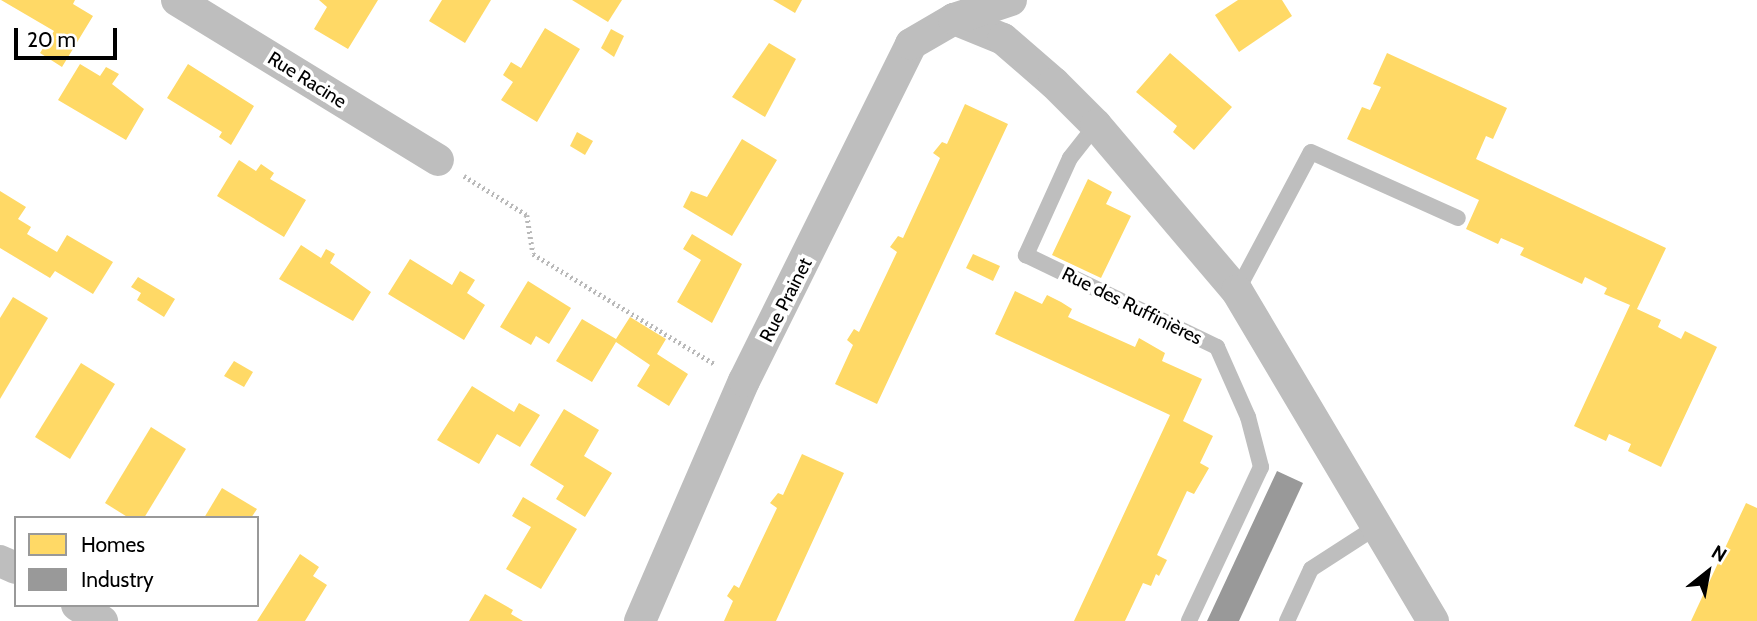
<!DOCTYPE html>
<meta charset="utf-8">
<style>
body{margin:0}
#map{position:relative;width:1757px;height:621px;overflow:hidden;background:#fff;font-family:Cabin,sans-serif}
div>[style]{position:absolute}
.homes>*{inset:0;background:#ffd966}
.industry>*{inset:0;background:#999}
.path>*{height:4.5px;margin-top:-2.25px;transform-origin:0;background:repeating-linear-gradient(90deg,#b9b9b9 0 2px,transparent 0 5.5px)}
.lane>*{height:16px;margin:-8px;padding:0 8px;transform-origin:8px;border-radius:8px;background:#bebebe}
.street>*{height:32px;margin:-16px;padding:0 16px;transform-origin:16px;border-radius:16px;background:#bebebe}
span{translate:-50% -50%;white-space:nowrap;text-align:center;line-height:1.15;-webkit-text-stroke:7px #fff;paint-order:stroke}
.street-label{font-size:19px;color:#000}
.legend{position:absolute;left:14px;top:516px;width:245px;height:91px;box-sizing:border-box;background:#fff;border:2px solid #999;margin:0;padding:9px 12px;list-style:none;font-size:21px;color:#000}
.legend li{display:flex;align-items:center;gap:14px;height:35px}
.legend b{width:35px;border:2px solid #999}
.north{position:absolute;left:1673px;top:537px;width:70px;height:70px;-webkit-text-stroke:5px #fff;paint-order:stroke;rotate:31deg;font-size:19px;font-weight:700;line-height:28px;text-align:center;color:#000}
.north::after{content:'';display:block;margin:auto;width:24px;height:32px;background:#000;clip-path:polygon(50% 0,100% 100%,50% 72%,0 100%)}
.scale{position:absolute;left:14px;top:28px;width:103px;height:32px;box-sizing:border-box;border:4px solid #000;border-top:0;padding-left:9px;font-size:21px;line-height:24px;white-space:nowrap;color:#000;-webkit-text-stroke:5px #fff;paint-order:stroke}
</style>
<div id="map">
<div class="homes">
<i style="clip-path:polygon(1px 0,75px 0,73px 4px,93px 16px,62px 67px,40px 53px,54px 31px)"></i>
<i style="clip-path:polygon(319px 0,378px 0,348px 49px,314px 29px,327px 7px)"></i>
<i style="clip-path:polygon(442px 0,491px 0,465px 43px,429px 21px)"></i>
<i style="clip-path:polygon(572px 0,622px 0,608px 22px)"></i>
<i style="clip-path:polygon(773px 0,802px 0,795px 13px)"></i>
<i style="clip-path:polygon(1238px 0,1282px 0,1292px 16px,1239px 52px,1215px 15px)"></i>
<i style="clip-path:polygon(545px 28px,580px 49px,537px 122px,501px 100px,513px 82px,503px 75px,511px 62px,521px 68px)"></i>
<i style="clip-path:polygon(611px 29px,624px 36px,614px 57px,601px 48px)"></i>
<i style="clip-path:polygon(769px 43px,796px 59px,765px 117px,732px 97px)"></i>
<i style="clip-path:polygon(1170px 53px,1232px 107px,1194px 150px,1173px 132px,1177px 126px,1136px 92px)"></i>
<i style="clip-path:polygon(1387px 53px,1507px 108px,1493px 139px,1486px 136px,1476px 159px,1666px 248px,1637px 309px,1661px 320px,1658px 327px,1681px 339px,1685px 331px,1717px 347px,1661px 467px,1628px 451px,1631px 444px,1609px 434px,1606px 441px,1574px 426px,1630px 305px,1604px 294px,1607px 288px,1585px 277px,1582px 284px,1520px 255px,1524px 248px,1501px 238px,1498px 244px,1466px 229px,1479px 200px,1347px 139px,1362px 107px,1370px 110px,1381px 87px,1373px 84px)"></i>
<i style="clip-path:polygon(80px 64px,100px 76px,106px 67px,119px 74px,112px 84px,144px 109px,126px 140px,58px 100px)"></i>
<i style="clip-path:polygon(188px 64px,254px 106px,231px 145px,219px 137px,222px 132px,167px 98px)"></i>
<i style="clip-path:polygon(965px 104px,1008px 124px,877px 404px,835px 384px,853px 345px,847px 340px,854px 329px,859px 332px,897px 252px,890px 247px,898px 236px,903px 238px,940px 158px,933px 153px,942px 142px,947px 144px)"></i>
<i style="clip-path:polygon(577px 132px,593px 141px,585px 155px,570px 146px)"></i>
<i style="clip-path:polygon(742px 139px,777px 160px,732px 236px,683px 207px,691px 191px,707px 197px)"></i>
<i style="clip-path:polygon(239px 160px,256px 171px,261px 164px,274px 173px,270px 179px,306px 200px,284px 237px,217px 196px)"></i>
<i style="clip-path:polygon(1088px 179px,1112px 192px,1106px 204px,1131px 216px,1101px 278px,1052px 255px)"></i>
<i style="clip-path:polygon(0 191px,26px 207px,18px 219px,31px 227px,27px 234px,57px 252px,67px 235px,113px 262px,93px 294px,55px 271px,50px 278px,0 248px)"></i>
<i style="clip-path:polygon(692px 234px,742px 264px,712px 323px,677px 302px,701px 260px,683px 249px)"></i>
<i style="clip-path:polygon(301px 245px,321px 258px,326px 249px,335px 254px,330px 263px,371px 292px,353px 321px,279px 279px)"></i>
<i style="clip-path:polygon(973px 254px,1000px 266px,993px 281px,966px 268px)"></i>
<i style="clip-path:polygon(410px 259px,452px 285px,460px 271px,475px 280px,467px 293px,485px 305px,464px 340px,388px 294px)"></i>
<i style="clip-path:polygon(138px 277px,175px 299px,164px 317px,137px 300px,141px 293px,131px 287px)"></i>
<i style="clip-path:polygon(528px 281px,571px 308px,549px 344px,536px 336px,531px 345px,500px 327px)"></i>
<i style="clip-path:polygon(1015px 291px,1042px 304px,1047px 295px,1061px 302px,1072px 309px,1068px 317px,1135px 347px,1139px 338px,1165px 353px,1162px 361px,1202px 379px,1183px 421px,1213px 436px,1200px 463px,1209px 468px,1194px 494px,1187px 491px,1157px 555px,1167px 560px,1159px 576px,1156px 574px,1151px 586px,1143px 583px,1125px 621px,1074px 621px,1170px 415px,995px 334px)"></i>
<i style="clip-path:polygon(13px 297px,48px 318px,0 399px,0 318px)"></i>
<i style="clip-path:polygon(630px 317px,666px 339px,657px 354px,688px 374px,669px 406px,637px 386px,650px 365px,616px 342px,592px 382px,556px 361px,582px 319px,616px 339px)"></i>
<i style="clip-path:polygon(234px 361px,253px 372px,244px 387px,224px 376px)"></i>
<i style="clip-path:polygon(81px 363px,115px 384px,70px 459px,35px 437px)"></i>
<i style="clip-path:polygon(472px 386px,514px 412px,519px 403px,540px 415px,520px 447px,497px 434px,479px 464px,437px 440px)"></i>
<i style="clip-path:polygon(564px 409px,599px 430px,584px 456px,612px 473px,585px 517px,556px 499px,564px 486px,530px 465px)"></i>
<i style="clip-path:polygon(151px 427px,186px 449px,144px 518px,129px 518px,105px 503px)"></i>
<i style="clip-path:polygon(802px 454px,844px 473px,776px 621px,724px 621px,733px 601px,727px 596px,734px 585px,739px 588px,777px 508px,770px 503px,778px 493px,783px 495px)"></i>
<i style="clip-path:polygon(222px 488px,257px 509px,251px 518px,204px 518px)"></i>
<i style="clip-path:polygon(523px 497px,577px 529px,541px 589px,506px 569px,531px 527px,512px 516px)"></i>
<i style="clip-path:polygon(1746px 503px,1757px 508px,1757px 621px,1691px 621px)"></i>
<i style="clip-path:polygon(300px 554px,319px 567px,313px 576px,327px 585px,305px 621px,257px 621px)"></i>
<i style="clip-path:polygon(485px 594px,513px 610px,511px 614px,523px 621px,469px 621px)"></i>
</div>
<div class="industry">
<i style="clip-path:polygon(1277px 471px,1303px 483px,1239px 621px,1207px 621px)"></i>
</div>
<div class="path">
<i style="left:464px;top:176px;width:74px;rotate:31.8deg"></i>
<i style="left:527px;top:215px;width:39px;rotate:81deg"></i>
<i style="left:533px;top:254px;width:214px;rotate:31.2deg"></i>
</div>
<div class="lane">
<i style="left:1096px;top:125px;width:42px;rotate:128.2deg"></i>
<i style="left:1070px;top:158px;width:107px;rotate:114.4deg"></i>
<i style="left:1026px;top:255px;width:212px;rotate:25.7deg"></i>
<i style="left:1217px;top:347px;width:77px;rotate:66.1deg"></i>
<i style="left:1248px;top:417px;width:52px;rotate:75.4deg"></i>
<i style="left:1261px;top:467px;width:170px;rotate:115.1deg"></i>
<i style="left:1237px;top:291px;width:157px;rotate:-62deg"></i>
<i style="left:1311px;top:152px;width:161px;rotate:24.2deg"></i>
<i style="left:1287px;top:621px;width:57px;rotate:-65.2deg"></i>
<i style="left:1311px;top:569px;width:77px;rotate:-32.9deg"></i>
</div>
<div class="street">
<i style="left:177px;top:0;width:306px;rotate:31.5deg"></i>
<i style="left:954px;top:19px;width:53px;rotate:22.2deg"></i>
<i style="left:1003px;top:39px;width:67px;rotate:40.8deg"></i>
<i style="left:1054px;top:83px;width:59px;rotate:45deg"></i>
<i style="left:1096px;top:125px;width:218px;rotate:49.7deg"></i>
<i style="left:1237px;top:291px;width:384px;rotate:59.3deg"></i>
<i style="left:0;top:561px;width:17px;rotate:24deg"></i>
<i style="left:77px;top:605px;width:30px;rotate:33deg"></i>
<i style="left:640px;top:621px;width:262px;rotate:-66.6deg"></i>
<i style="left:744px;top:381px;width:376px;rotate:-63.6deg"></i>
<i style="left:911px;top:44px;width:50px;rotate:-30.2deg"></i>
<i style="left:954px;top:19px;width:60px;rotate:-18.4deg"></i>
</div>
<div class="street-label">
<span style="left:307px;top:80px;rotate:32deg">Rue Racine</span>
<span style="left:786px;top:300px;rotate:-63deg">Rue Prainet</span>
<span style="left:1132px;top:306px;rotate:26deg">Rue des Ruffinières</span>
</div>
<ul class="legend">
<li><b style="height:19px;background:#ffd966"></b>Homes</li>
<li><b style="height:19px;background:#999"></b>Industry</li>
</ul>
<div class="north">N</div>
<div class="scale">20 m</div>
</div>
